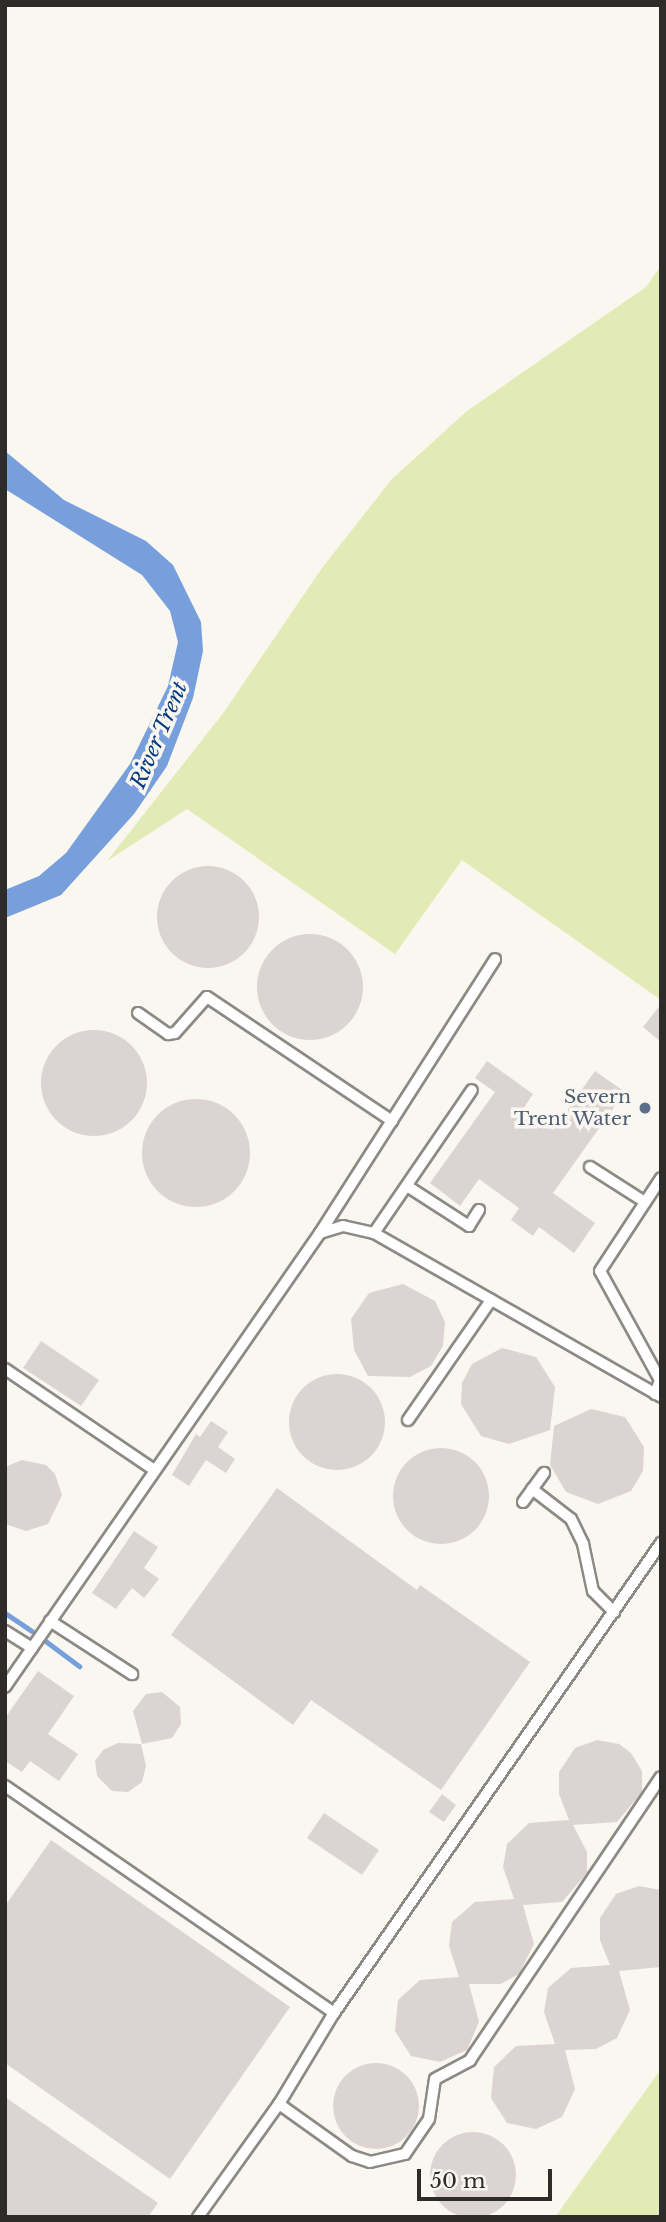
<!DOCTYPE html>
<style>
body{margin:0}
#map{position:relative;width:666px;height:2222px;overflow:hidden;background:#f9f7f0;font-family:"Libre Baskerville",serif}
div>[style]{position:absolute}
.green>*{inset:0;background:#e2ebb5}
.water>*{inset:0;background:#779fdc}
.stream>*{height:5px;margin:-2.5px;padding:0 2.5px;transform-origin:2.5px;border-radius:2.5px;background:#779fdc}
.building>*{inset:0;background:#dcd4d3}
.round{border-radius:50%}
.roads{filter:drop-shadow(2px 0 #8c8a84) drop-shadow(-2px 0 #8c8a84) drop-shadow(0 2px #8c8a84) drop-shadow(0 -2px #8c8a84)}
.service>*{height:10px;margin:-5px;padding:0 5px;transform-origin:5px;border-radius:5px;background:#fff}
.dots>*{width:19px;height:19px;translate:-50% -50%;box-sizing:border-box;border:4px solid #f9f7f0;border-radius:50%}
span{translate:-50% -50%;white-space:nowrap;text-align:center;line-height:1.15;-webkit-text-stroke:7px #f9f7f0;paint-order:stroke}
.service-label{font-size:19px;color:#4e5e75}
.right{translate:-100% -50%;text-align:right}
.water-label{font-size:21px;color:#063a81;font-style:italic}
.frame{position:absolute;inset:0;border:7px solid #2d2c2a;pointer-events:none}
.scale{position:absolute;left:417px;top:2169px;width:135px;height:32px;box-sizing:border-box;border:4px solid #2d2c2a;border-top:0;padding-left:9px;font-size:21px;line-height:24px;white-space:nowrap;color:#2d2c2a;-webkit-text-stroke:5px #f9f7f0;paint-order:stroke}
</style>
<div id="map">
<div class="green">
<i style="clip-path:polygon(661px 266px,661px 1000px,462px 860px,395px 954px,187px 809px,107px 861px,224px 712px,322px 568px,392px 479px,467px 411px,646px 287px)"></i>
<i style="clip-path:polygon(661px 2069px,661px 2217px,555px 2217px)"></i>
</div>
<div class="water">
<i style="clip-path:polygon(5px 451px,64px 500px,146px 541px,173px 565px,201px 622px,203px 651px,193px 698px,167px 766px,134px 814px,61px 895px,5px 918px,5px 890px,39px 876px,66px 853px,130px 764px,168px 686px,178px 642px,170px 611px,142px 575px,5px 489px)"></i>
</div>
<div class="stream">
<i style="left:5px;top:1613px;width:32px;rotate:34deg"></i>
<i style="left:44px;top:1640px;width:44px;rotate:36.6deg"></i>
</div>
<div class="building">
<i class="round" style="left:157px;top:866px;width:102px;height:102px"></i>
<i class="round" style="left:257px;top:934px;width:106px;height:106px"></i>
<i style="clip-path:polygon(661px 1004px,661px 1042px,643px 1027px)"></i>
<i class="round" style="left:41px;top:1030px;width:106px;height:106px"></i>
<i style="clip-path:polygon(487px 1061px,533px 1094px,523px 1109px,553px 1130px,595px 1071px,625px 1092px,553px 1193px,595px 1223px,574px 1253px,539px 1227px,533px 1236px,511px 1220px,519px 1208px,479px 1179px,460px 1206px,430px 1183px,495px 1092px,475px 1078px)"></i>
<i class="round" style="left:142px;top:1099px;width:108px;height:108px"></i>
<i style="clip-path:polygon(403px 1284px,435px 1301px,445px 1322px,443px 1346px,431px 1366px,410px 1377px,368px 1376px,354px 1350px,351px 1319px,369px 1293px)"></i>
<i style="clip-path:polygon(41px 1341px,99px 1380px,81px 1406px,23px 1368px)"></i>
<i style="clip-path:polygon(502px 1348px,536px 1357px,555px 1387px,550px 1430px,509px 1444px,481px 1436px,461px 1404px,462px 1383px,472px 1364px)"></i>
<i class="round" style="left:289px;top:1374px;width:96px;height:96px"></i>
<i style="clip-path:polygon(591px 1409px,625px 1417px,644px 1447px,643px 1471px,631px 1491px,598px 1504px,566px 1492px,550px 1465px,554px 1426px)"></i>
<i style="clip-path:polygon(211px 1421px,228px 1432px,218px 1447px,235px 1459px,226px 1473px,206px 1460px,189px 1486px,172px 1475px,196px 1434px,200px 1437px)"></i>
<i class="round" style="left:393px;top:1448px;width:96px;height:96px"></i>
<i style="clip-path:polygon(22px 1460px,46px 1465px,55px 1474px,62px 1495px,48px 1524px,26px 1531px,5px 1524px,5px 1467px)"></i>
<i style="clip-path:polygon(277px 1488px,417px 1590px,420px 1585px,530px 1662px,441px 1790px,311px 1700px,293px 1725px,171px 1635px)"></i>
<i style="clip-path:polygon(134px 1531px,158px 1547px,144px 1568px,159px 1579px,144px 1598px,132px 1588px,116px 1609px,92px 1593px)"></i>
<i style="clip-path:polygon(38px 1671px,74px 1696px,48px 1734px,78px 1754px,59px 1781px,30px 1761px,22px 1772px,5px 1761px,5px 1718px)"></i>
<i style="clip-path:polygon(162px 1692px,180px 1707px,181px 1724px,172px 1738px,142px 1744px,133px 1711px,146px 1694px)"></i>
<i style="clip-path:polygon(597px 1740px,619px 1744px,631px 1753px,642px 1771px,642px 1792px,617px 1822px,573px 1825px,587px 1852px,587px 1873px,562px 1902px,523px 1905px,534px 1944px,519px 1974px,501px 1984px,469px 1984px,479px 2022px,467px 2050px,440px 2062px,411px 2056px,395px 2031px,398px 2000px,420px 1980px,459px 1977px,449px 1946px,452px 1922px,475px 1902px,514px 1899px,503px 1867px,507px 1844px,529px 1823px,569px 1820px,559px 1794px,559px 1772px,575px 1748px)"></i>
<i style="clip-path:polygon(118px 1743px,141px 1744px,146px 1766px,142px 1782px,128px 1792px,112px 1791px,97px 1776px,95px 1761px,103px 1750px)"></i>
<i style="clip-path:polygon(442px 1794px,456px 1805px,444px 1822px,429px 1812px)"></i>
<i style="clip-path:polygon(324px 1813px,379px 1850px,362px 1875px,307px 1838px)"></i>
<i style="clip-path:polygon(51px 1840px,290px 2007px,170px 2179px,5px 2063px,5px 1906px)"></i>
<i style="clip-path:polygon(639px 1886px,661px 1890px,661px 1967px,619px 1971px,630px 2010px,617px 2038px,596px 2049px,565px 2050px,575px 2089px,562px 2117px,536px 2129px,507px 2123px,491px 2098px,494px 2067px,516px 2046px,555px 2044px,544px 2012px,548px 1988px,571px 1968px,610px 1965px,600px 1940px,600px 1918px,616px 1894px)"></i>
<i class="round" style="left:333px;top:2063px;width:86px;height:86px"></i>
<i style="clip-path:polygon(5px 2097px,158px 2203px,148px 2217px,5px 2217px)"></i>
<i class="round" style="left:430px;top:2132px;width:86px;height:86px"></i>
</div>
<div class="roads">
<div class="service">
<i style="left:138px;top:1013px;width:37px;rotate:35deg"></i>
<i style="left:168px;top:1034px;width:7px;rotate:-8deg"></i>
<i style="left:175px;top:1033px;width:48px;rotate:-48.4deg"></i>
<i style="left:207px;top:997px;width:223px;rotate:33.8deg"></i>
<i style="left:590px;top:1167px;width:65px;rotate:32.5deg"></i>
<i style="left:407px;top:1186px;width:74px;rotate:32.8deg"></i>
<i style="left:469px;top:1226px;width:19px;rotate:-58deg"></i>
<i style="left:320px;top:1233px;width:325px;rotate:-57.4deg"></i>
<i style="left:374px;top:1233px;width:173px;rotate:-55.6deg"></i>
<i style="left:5px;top:1369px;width:180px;rotate:34.1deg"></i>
<i style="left:655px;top:1394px;width:15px;rotate:-70deg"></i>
<i style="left:660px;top:1380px;width:124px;rotate:-118.8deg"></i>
<i style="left:600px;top:1271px;width:111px;rotate:-56.7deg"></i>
<i style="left:408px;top:1420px;width:146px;rotate:-55.3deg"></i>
<i style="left:532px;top:1489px;width:49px;rotate:37.6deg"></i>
<i style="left:571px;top:1519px;width:28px;rotate:64deg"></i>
<i style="left:583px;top:1544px;width:48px;rotate:78deg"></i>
<i style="left:593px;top:1591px;width:30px;rotate:45deg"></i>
<i style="left:523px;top:1502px;width:36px;rotate:-54deg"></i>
<i style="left:50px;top:1621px;width:98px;rotate:32.9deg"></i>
<i style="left:5px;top:1631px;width:32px;rotate:32deg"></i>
<i style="left:5px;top:1687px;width:553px;rotate:-55.25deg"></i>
<i style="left:320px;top:1233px;width:24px;rotate:-17deg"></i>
<i style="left:343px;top:1226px;width:32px;rotate:13deg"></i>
<i style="left:374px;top:1233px;width:331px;rotate:29.7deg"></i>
<i style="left:5px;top:1786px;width:400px;rotate:34.6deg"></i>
<i style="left:279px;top:2104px;width:90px;rotate:35.5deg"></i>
<i style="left:352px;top:2156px;width:19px;rotate:18deg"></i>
<i style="left:370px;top:2162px;width:36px;rotate:-13deg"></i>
<i style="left:405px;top:2154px;width:42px;rotate:-55.6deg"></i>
<i style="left:429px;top:2119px;width:40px;rotate:-81.5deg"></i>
<i style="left:435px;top:2079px;width:40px;rotate:-28deg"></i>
<i style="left:470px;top:2060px;width:341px;rotate:-56deg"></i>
<i style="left:198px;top:2217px;width:139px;rotate:-54.4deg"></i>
<i style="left:279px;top:2104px;width:106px;rotate:-58.9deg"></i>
<i style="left:334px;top:2013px;width:573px;rotate:-55.17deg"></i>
</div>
</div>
<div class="dots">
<i style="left:645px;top:1108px;background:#5c6f8a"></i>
</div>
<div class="service-label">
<span class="right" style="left:631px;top:1108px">Severn<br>Trent Water</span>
</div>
<div class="water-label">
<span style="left:159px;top:735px;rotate:-67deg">River Trent</span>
</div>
<div class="frame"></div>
<div class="scale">50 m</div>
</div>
